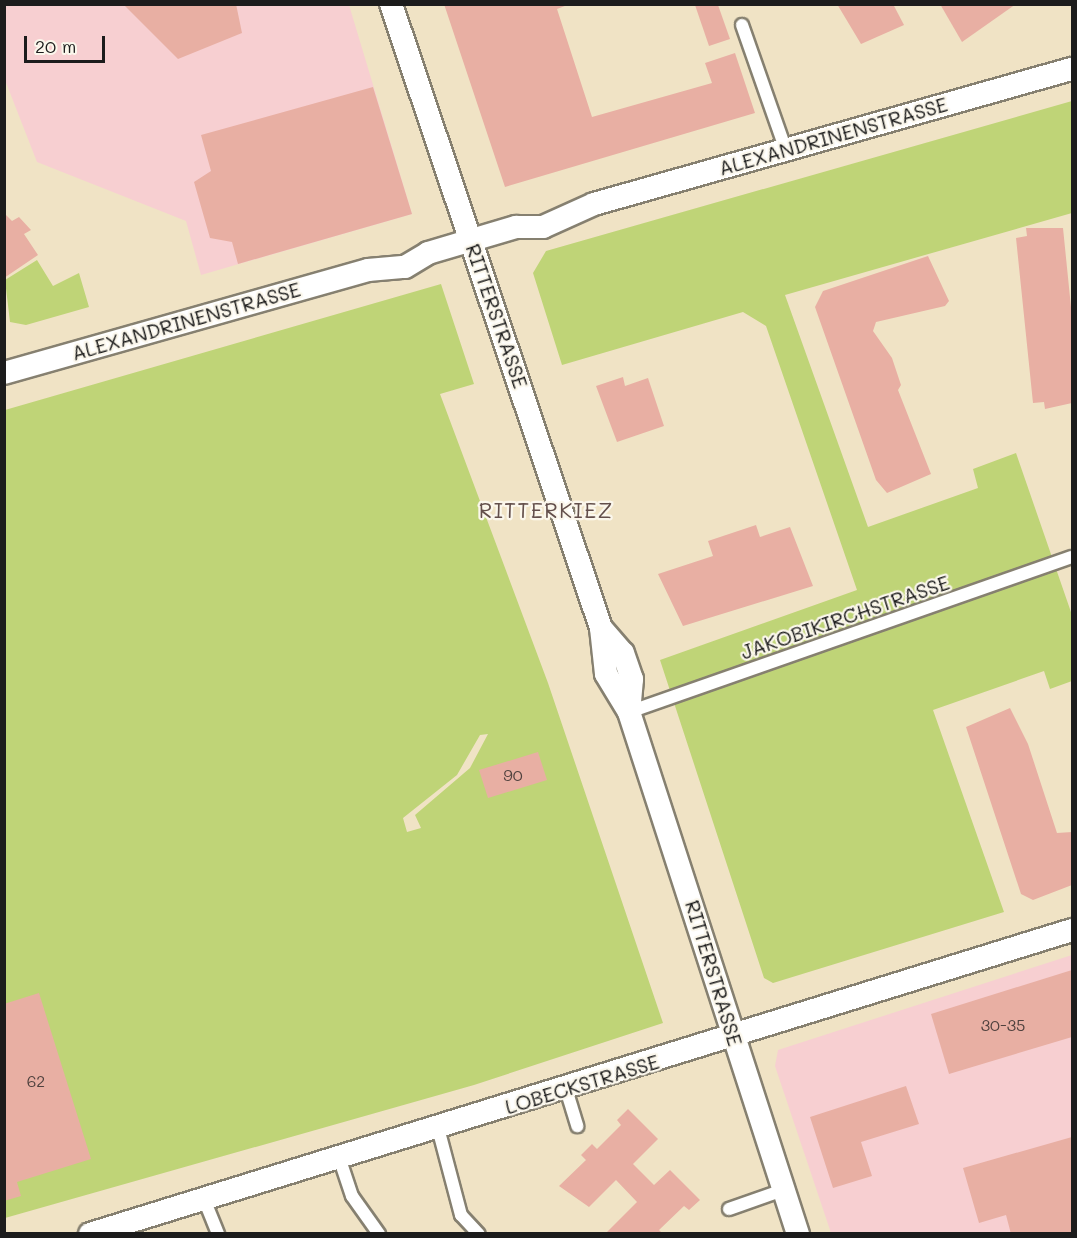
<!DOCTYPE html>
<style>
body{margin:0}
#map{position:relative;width:1077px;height:1238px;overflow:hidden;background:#f0e3c5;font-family:Mali,sans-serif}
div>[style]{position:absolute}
.built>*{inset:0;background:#f7cfd1}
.green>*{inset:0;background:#bfd477}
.building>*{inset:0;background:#e8afa3}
.roads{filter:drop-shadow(2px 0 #868070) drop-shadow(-2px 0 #868070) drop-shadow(0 2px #868070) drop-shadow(0 -2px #868070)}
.lane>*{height:12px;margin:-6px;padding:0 6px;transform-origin:6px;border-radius:6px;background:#fff}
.street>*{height:22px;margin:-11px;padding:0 11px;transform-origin:11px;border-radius:11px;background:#fff}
span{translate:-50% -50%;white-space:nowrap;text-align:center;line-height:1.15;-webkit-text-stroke:4.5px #fbf7ec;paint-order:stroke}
.number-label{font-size:16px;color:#4f413e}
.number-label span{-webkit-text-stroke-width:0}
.street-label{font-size:20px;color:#1c1c1c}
.neighbourhood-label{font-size:21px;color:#634f4b;letter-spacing:1.5px}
.frame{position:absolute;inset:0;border:6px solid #1c1c1c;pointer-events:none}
.scale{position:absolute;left:24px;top:36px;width:81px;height:27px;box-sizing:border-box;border:3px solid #1c1c1c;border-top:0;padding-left:8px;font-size:18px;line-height:21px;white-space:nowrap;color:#1c1c1c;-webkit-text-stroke:4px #fbf7ec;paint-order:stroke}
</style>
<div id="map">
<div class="built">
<i style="clip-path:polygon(5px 5px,349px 5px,412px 214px,201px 275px,186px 221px,37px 162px,5px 80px)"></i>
<i style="clip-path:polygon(1072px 955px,1072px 1233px,831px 1233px,775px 1066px,778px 1050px)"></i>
</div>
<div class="green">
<i style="clip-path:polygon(1072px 101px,1072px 213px,785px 295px,868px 527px,978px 488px,973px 469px,1016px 453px,1072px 615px,1072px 681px,1050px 689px,1044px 671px,933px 710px,1004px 912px,773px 983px,764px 978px,660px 660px,857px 590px,766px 326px,743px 312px,562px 365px,533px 273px,546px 251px)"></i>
<i style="clip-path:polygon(37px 260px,53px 286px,79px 273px,89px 307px,26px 325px,10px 322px,5px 280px)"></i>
<i style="clip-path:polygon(evenodd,441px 284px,474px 384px,440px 394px,548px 683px,663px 1023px,474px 1085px,5px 1218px,5px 410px,441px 284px,488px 734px,470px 768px,415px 815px,421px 828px,407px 832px,403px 818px,457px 775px,480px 735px,488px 734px)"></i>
</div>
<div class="building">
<i style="clip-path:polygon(123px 4px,236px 4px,242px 33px,178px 59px)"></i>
<i style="clip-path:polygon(444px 4px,570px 4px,557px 9px,592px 117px,712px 83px,705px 63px,735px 53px,755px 113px,505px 187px)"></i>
<i style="clip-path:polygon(837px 4px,893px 4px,904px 25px,861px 44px)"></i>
<i style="clip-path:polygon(940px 4px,1016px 4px,962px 42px)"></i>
<i style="clip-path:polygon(695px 5px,718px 5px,730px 39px,709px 46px)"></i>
<i style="clip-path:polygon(373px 87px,412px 214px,238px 264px,232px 242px,210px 238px,194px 182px,211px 171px,201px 135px)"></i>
<i style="clip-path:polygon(4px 213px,12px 221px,19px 217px,31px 230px,24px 234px,38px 255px,4px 278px)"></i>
<i style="clip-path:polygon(1026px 228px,1063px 228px,1072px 317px,1072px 403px,1045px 409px,1044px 402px,1033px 403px,1016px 238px,1027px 236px)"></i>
<i style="clip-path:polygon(928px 256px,949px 301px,945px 306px,876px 322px,873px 331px,892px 358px,901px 385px,898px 390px,931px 474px,887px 493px,876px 480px,815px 307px,823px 291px)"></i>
<i style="clip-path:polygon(623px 377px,625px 386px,648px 378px,664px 426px,617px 442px,596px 386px)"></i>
<i style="clip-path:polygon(756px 525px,760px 537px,790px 527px,813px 586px,683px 626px,658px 574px,713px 556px,708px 541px)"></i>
<i style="clip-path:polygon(1010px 708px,1028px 744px,1057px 833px,1072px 832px,1072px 885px,1033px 900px,1021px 894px,966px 727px)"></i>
<i style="clip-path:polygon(538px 752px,547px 780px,488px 798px,479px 770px)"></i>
<i style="clip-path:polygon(1072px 970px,1072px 1037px,949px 1074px,931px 1014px)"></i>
<i style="clip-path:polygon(39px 993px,91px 1159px,17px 1182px,21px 1196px,4px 1201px,4px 1004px)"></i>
<i style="clip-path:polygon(906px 1086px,919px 1124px,861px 1142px,872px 1176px,833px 1188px,810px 1117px)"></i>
<i style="clip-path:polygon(628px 1109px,658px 1139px,633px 1164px,654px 1185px,670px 1170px,700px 1200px,689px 1210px,684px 1206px,659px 1230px,663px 1234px,605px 1234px,637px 1202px,616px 1180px,589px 1207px,559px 1186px,586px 1160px,581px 1155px,592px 1144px,597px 1149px,621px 1125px,617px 1120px)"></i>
<i style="clip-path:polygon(1072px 1137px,1072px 1232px,1011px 1234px,1006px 1215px,979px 1223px,963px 1168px)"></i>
</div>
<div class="roads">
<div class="lane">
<i style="left:742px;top:25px;width:130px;rotate:70.7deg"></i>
<i style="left:629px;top:712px;width:469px;rotate:-19.3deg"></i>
<i style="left:566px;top:1089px;width:39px;rotate:73deg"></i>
<i style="left:438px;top:1128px;width:90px;rotate:75.2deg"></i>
<i style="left:461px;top:1215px;width:26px;rotate:47deg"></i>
<i style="left:339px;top:1157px;width:41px;rotate:71.6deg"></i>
<i style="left:352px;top:1196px;width:47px;rotate:54.6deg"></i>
<i style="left:204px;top:1199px;width:38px;rotate:68deg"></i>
<i style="left:729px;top:1209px;width:57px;rotate:-19.4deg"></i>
</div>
<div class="street">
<i style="left:391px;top:4px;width:658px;rotate:71.4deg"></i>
<i style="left:601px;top:628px;width:46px;rotate:83.8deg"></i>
<i style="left:606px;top:674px;width:44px;rotate:58.8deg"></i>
<i style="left:629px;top:712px;width:549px;rotate:72.06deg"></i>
<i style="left:4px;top:373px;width:378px;rotate:-15.8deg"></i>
<i style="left:368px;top:270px;width:37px;rotate:-5deg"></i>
<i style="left:405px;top:267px;width:27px;rotate:-31deg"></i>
<i style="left:428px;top:253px;width:92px;rotate:-16.5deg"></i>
<i style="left:516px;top:227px;width:27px"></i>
<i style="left:543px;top:227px;width:56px;rotate:-24.3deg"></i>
<i style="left:594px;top:204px;width:497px;rotate:-15.8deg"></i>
<i style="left:601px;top:628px;width:33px;rotate:49deg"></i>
<i style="left:623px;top:653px;width:28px;rotate:71deg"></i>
<i style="left:632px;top:679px;width:33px;rotate:95deg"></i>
<i style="left:90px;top:1234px;width:1028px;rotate:-17.2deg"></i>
</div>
</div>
<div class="number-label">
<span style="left:513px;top:775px">90</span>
<span style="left:1003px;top:1025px">30-35</span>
<span style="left:36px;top:1081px">62</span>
</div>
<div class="street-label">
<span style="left:833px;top:136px;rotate:-16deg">ALEXANDRINENSTRASSE</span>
<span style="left:497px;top:316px;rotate:71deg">RITTERSTRASSE</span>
<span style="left:186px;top:321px;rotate:-16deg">ALEXANDRINENSTRASSE</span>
<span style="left:845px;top:617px;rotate:-19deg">JAKOBIKIRCHSTRASSE</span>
<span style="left:714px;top:973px;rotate:73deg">RITTERSTRASSE</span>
<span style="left:582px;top:1084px;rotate:-17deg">LOBECKSTRASSE</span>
</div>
<div class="neighbourhood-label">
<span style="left:546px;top:510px">RITTERKIEZ</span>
</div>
<div class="frame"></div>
<div class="scale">20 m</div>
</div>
